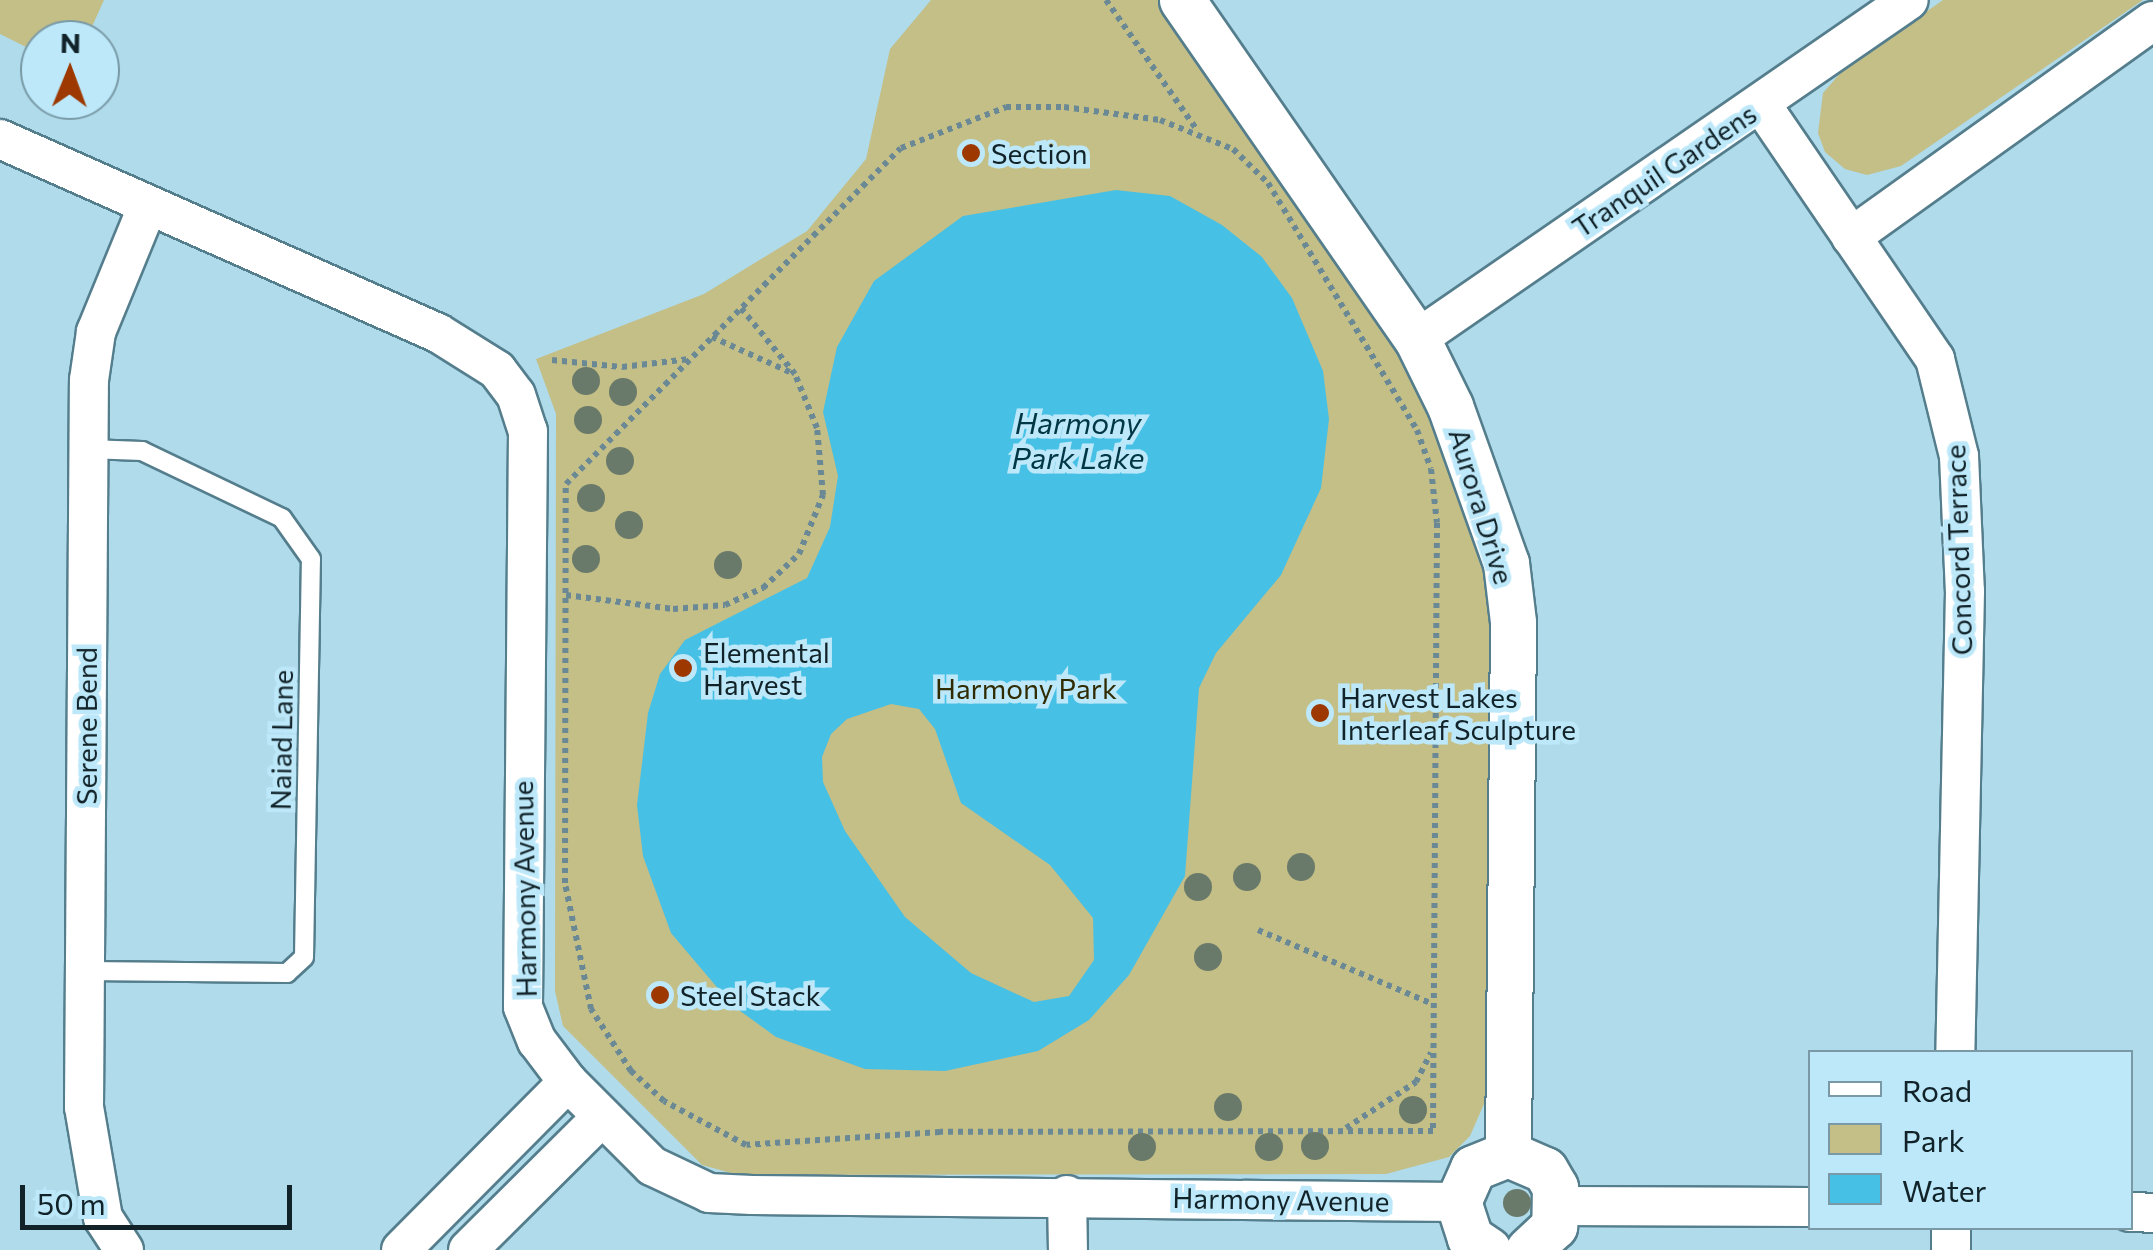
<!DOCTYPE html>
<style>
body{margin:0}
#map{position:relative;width:2153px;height:1250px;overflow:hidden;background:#b0dbeb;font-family:Commissioner,sans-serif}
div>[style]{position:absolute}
.green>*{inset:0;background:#c4be87}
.water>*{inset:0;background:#46c0e5}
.path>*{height:6px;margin-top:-3px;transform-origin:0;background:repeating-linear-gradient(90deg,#6a8995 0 5px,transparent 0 10px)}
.roads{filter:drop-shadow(2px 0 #557e8d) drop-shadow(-2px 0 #557e8d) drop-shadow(0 2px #557e8d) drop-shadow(0 -2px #557e8d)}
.service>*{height:18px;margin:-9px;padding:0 9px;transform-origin:9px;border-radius:9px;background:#fff}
.minor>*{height:38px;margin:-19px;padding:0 19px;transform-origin:19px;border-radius:19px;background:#fff}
.tertiary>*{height:45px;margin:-22.5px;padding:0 22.5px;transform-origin:22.5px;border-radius:22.5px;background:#fff}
.trees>*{width:28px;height:28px;margin:-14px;border-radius:50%;background:#6a7a6a}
.dots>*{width:28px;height:28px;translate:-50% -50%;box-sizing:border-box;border:5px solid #bce8f9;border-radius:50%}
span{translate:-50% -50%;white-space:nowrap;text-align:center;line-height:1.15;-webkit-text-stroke:9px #bce8f9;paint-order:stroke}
.poi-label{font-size:28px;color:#112228}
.left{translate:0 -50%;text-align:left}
.street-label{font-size:28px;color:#112228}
.park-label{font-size:28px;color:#302b01}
.water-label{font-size:30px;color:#003746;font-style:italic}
.legend{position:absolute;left:1808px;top:1050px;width:325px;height:180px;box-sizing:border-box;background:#bce8f9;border:2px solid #7899a5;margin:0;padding:12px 18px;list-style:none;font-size:30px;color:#112228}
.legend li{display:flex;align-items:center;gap:20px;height:50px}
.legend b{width:50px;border:2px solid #7899a5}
.north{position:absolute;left:20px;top:20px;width:100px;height:100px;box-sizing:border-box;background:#bce8f9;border:2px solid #7899a5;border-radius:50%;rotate:1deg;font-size:28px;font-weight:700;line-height:40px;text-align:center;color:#112228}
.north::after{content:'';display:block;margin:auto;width:35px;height:45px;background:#9d3900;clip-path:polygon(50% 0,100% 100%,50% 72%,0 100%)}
.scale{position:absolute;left:20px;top:1185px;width:272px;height:45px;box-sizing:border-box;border:5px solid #112228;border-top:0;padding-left:12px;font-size:30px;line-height:35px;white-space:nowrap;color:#112228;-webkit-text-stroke:8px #bce8f9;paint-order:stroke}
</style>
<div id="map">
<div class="green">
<i style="clip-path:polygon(0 0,104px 0,86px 40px,40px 40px,40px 54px,0 34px)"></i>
<i style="clip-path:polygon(931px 0,1162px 0,1404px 353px,1443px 425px,1497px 581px,1494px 1032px,1484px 1104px,1470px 1136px,1449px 1157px,1386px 1174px,738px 1175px,702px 1165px,563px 1026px,555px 991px,556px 414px,536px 359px,704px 294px,807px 231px,866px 159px,890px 49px)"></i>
<i style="clip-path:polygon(1943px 0,2143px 0,1901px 166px,1867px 175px,1845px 169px,1825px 152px,1818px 133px,1823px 93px,1843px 70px)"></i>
</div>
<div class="water">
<i style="clip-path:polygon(evenodd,1116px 190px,1170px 196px,1222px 225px,1262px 257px,1292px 298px,1323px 371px,1329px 419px,1321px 488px,1281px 575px,1216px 653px,1199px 688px,1185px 876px,1129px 975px,1089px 1020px,1038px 1051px,945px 1071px,865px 1069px,776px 1037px,732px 1005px,671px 933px,643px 856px,637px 805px,648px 713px,660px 674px,685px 640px,807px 578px,830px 527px,838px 476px,823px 412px,837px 347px,874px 281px,963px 216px,1116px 190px,891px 704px,919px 709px,935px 729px,961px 803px,1050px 865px,1093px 918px,1094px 960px,1069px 996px,1034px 1002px,971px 973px,905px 917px,845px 831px,823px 782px,822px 757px,831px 734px,847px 719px,891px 704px)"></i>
</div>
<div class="path">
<i style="left:1106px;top:0;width:159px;rotate:55deg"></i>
<i style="left:1006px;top:107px;width:58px"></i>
<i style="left:1064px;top:107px;width:97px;rotate:7.7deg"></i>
<i style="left:1160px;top:120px;width:79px;rotate:21.7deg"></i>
<i style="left:1233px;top:149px;width:49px;rotate:44.2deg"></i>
<i style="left:1268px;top:183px;width:288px;rotate:58.9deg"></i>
<i style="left:1417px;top:430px;width:41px;rotate:70.3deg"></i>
<i style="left:1431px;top:469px;width:54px;rotate:83.7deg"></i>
<i style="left:1437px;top:523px;width:608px;rotate:90.38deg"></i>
<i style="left:1433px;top:1131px;width:493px;rotate:179.9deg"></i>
<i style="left:940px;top:1132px;width:194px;rotate:176.2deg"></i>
<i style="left:746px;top:1145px;width:93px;rotate:-151.8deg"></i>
<i style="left:664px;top:1101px;width:45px;rotate:-137.7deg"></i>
<i style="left:631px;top:1071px;width:74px;rotate:-122.8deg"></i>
<i style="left:591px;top:1009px;width:129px;rotate:-101.7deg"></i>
<i style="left:565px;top:883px;width:399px;rotate:-89.9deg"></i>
<i style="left:566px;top:484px;width:474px;rotate:-45.1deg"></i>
<i style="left:901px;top:148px;width:113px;rotate:-21.3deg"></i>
<i style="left:712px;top:337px;width:90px;rotate:24.3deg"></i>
<i style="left:552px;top:360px;width:70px;rotate:5.7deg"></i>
<i style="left:622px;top:367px;width:68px;rotate:-6.7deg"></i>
<i style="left:566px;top:595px;width:108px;rotate:7.5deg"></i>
<i style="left:673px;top:609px;width:52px;rotate:-4.4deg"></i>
<i style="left:725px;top:605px;width:42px;rotate:-24.1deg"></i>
<i style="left:763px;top:588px;width:50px;rotate:-43.4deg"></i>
<i style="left:799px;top:554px;width:64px;rotate:-67.9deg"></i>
<i style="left:823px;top:495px;width:67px;rotate:-95.1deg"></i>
<i style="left:817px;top:428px;width:58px;rotate:-112.2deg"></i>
<i style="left:795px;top:374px;width:85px;rotate:-129.3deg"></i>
<i style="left:1258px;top:930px;width:189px;rotate:23deg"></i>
<i style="left:1346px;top:1128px;width:84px;rotate:-33.3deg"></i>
<i style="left:1416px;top:1082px;width:33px;rotate:-63deg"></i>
</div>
<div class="roads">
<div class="service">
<i style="left:85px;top:971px;width:202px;rotate:0.6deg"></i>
<i style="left:287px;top:973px;width:23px;rotate:-43deg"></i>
<i style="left:304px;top:957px;width:398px;rotate:-89deg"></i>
<i style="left:311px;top:559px;width:50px;rotate:-125.3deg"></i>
<i style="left:282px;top:518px;width:155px;rotate:-154.4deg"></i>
<i style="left:142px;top:451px;width:54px;rotate:-177.9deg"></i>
</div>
<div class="minor">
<i style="left:1761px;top:104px;width:309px;rotate:55.7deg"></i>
<i style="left:1935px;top:359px;width:100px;rotate:76.1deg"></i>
<i style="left:1959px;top:456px;width:135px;rotate:87.5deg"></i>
<i style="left:1965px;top:591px;width:461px;rotate:91.2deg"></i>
<i style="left:0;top:139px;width:479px;rotate:23.9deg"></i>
<i style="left:438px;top:333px;width:70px;rotate:32.1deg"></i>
<i style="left:497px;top:370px;width:31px;rotate:53deg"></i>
<i style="left:516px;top:395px;width:38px;rotate:72deg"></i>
<i style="left:528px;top:431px;width:576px;rotate:90.5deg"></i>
<i style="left:523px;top:1007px;width:37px;rotate:68deg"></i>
<i style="left:537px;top:1041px;width:51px;rotate:52.9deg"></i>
<i style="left:568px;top:1082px;width:119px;rotate:45deg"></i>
<i style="left:652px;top:1166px;width:63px;rotate:25.3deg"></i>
<i style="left:709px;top:1193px;width:43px;rotate:2.7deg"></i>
<i style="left:752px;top:1195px;width:706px;rotate:0.57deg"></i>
<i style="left:1851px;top:237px;width:371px;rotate:-35.6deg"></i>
<i style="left:1417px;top:339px;width:597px;rotate:-34.57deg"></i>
<i style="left:1067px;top:1195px;width:55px;rotate:89deg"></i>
<i style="left:1559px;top:1206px;width:251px;rotate:0.2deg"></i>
<i style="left:2130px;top:1212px;width:23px;rotate:2deg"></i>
<i style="left:1951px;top:1228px;width:22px;rotate:90deg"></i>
<i style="left:124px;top:1250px;width:38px;rotate:-123deg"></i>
<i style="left:103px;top:1218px;width:113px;rotate:-99.7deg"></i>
<i style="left:84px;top:1107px;width:727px;rotate:-89.61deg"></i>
<i style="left:89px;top:380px;width:49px;rotate:-81.7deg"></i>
<i style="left:96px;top:332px;width:137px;rotate:-67.7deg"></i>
<i style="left:401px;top:1250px;width:237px;rotate:-45.2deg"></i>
<i style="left:468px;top:1250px;width:189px;rotate:-44.8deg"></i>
</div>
<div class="tertiary">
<i style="left:1182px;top:0;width:412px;rotate:55.3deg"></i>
<i style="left:1417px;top:339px;width:75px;rotate:63.8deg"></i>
<i style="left:1450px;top:406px;width:167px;rotate:70.4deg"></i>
<i style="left:1506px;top:563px;width:59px;rotate:83.2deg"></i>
<i style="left:1513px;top:622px;width:532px;rotate:90.54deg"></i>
<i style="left:1488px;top:1250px;width:22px;rotate:-146deg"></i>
<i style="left:1470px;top:1238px;width:38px;rotate:-108deg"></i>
<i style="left:1458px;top:1202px;width:37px;rotate:-66deg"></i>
<i style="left:1473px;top:1168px;width:38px;rotate:-22deg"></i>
<i style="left:1508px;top:1154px;width:40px;rotate:23.4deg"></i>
<i style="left:1545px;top:1170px;width:20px;rotate:60deg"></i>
<i style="left:1555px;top:1187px;width:39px;rotate:91deg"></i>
<i style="left:1554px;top:1226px;width:35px;rotate:137deg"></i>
</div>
</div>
<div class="trees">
<i style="left:586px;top:381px"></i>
<i style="left:623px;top:392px"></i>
<i style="left:588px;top:420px"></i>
<i style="left:620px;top:461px"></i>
<i style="left:591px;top:498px"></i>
<i style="left:629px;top:525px"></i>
<i style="left:586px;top:559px"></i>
<i style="left:728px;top:565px"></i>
<i style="left:1301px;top:867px"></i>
<i style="left:1247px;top:877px"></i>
<i style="left:1198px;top:887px"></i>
<i style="left:1208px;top:957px"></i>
<i style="left:1228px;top:1107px"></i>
<i style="left:1413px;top:1110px"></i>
<i style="left:1315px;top:1146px"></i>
<i style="left:1142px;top:1147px"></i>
<i style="left:1269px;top:1147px"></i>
<i style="left:1517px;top:1203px"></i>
</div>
<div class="dots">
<i style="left:971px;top:153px;background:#9d3900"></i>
<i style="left:683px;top:668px;background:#9d3900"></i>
<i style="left:1320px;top:713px;background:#9d3900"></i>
<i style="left:660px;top:995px;background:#9d3900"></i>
</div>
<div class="poi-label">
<span class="left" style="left:991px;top:153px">Section</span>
<span class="left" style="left:703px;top:668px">Elemental<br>Harvest</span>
<span class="left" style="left:1340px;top:713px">Harvest Lakes<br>Interleaf Sculpture</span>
<span class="left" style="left:680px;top:995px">Steel Stack</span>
</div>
<div class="street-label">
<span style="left:1664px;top:170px;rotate:-34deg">Tranquil Gardens</span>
<span style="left:1482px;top:506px;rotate:73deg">Aurora Drive</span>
<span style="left:1958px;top:550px;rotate:-92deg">Concord Terrace</span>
<span style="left:86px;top:726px;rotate:-90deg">Serene Bend</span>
<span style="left:281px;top:740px;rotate:-89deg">Naiad Lane</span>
<span style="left:524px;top:889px;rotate:-91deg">Harmony Avenue</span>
<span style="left:1281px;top:1199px;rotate:1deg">Harmony Avenue</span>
</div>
<div class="park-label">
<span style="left:1026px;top:688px">Harmony Park</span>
</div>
<div class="water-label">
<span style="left:1078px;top:439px">Harmony<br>Park Lake</span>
</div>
<ul class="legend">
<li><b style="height:12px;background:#fff"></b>Road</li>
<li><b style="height:28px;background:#c4be87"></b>Park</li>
<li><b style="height:28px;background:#46c0e5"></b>Water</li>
</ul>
<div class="north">N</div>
<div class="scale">50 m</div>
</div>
